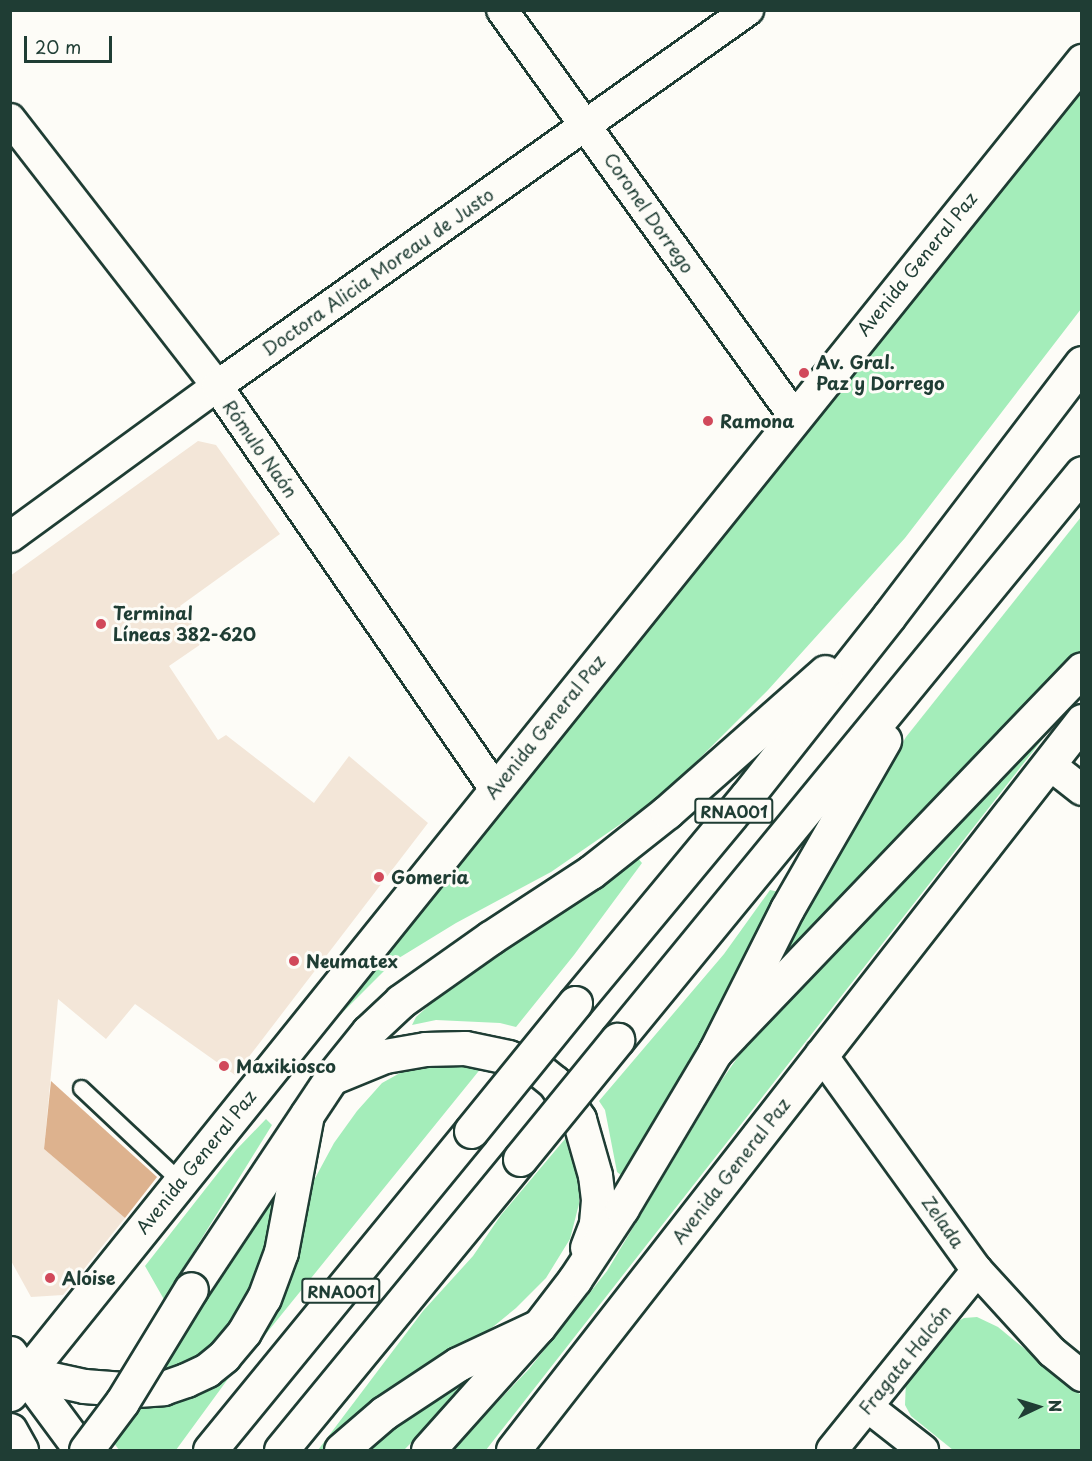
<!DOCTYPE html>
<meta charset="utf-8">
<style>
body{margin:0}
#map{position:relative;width:1092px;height:1461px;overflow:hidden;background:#fdfcf7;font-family:"Playpen Sans",sans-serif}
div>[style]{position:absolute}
.built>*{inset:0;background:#f3e6d8}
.green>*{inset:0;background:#a4edba}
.building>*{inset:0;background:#ddb28e}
.roads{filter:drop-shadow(2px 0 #1f3d34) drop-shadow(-2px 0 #1f3d34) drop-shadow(0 2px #1f3d34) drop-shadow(0 -2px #1f3d34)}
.lane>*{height:15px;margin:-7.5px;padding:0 7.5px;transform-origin:7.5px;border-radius:7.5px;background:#fdfcf7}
.street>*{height:30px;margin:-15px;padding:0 15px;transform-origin:15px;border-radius:15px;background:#fdfcf7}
.secondary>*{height:33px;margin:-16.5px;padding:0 16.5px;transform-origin:16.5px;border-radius:16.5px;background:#fdfcf7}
.primary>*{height:33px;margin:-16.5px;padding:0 16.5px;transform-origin:16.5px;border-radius:16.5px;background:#fdfcf7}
.highway>*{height:33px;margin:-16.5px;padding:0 16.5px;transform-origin:16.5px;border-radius:16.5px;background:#fdfcf7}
.bridges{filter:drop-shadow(2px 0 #1f3d34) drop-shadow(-2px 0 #1f3d34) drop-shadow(0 2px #1f3d34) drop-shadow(0 -2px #1f3d34)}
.secondary-bridge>*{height:33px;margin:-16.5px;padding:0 16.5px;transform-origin:16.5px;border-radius:16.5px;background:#fdfcf7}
.highway-bridge>*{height:33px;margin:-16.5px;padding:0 16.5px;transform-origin:16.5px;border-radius:16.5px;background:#fdfcf7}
.dots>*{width:16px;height:16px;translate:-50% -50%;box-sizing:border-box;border:3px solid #fdfcf7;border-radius:50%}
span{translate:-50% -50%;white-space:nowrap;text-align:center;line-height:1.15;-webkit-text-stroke:6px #fdfcf7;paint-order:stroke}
.shield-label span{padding:2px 4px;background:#fdfcf7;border:2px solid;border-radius:4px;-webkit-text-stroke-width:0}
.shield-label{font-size:16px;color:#1f3d34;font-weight:700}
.street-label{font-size:18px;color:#1f3d34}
.poi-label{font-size:18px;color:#1f3d34;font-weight:700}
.left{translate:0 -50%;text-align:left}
.frame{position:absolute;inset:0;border:12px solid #1f3d34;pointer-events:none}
.north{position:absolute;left:1008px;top:1377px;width:60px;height:60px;-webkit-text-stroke:4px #fdfcf7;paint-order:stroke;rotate:86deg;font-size:16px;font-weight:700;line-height:24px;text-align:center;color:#1f3d34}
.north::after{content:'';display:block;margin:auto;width:21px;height:27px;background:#1f3d34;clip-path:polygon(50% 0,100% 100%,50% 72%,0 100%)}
.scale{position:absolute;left:24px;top:36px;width:88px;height:27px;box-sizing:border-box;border:3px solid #1f3d34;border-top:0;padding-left:8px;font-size:18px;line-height:21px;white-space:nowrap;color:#1f3d34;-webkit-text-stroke:4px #fdfcf7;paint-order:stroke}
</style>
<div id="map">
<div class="built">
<i style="clip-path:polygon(198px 441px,216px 445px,280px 534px,180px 606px,204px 642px,169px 666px,218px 740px,226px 735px,314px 803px,349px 756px,428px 823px,235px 1075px,135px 1004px,106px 1039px,58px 999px,44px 1149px,125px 1218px,63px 1295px,31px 1297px,10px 1259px,10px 576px)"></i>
</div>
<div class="green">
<i style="clip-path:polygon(1081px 77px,1081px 309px,905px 538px,768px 690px,664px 794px,551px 872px,456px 923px,394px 961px,327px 1028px,397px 944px)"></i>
<i style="clip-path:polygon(1081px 517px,1081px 656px,761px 987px,906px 737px)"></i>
<i style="clip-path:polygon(1047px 725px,1052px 727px,486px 1450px,452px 1450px,529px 1369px,607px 1271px,719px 1084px,763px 1021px)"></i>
<i style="clip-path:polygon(636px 856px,642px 863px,574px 955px,516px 1027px,500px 1023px,436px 1020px,412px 1025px,416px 1017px,445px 991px)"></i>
<i style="clip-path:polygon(770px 890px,779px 892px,709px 1031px,625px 1178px,617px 1172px,605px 1110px,599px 1101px,724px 954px)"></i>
<i style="clip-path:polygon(461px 1058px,482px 1067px,265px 1335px,296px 1266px,313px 1182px,334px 1143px,357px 1111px,382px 1083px,418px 1063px)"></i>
<i style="clip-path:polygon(266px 1119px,272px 1125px,184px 1267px,166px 1303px,145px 1266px,236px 1150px)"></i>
<i style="clip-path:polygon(570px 1133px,581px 1166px,579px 1204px,570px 1239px,546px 1278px,516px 1308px,483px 1335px,401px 1381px,346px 1424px,324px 1450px,318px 1450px,423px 1311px,473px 1256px,501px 1215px)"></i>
<i style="clip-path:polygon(286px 1182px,255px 1291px,210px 1350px,161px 1374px,213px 1286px)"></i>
<i style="clip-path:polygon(977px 1317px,998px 1327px,1081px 1395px,1081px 1450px,953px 1450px,911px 1416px,905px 1405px,906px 1379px,949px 1326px,964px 1318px)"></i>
<i style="clip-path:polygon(244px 1357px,176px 1450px,119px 1450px,114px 1443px,140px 1406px,159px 1407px,190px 1395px)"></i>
<i style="clip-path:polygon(468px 1372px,474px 1379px,404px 1450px,359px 1450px)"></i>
</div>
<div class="building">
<i style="clip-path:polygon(51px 1081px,157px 1177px,125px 1218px,44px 1149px)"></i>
</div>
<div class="roads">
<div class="lane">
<i style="left:81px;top:1088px;width:136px;rotate:43.2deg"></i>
</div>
<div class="street">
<i style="left:502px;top:10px;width:500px;rotate:54.28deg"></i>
<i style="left:10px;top:119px;width:338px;rotate:52.2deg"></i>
<i style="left:217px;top:386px;width:490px;rotate:55.4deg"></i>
<i style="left:10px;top:537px;width:256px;rotate:-36.1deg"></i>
<i style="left:217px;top:386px;width:651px;rotate:-35.3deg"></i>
<i style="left:1049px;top:764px;width:42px;rotate:38.2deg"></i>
<i style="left:821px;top:1054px;width:266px;rotate:54.2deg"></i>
<i style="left:977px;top:1270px;width:111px;rotate:47.6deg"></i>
<i style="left:1052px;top:1352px;width:38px;rotate:39deg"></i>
<i style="left:868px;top:1407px;width:70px;rotate:38deg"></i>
<i style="left:832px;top:1450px;width:231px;rotate:-51.1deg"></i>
</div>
<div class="secondary">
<i style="left:191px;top:1289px;width:253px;rotate:-56.4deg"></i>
<i style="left:331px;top:1078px;width:58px;rotate:-22.2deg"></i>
<i style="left:385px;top:1056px;width:41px;rotate:-9.9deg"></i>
<i style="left:425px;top:1049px;width:40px;rotate:-1.4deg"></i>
<i style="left:465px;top:1048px;width:44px;rotate:11.8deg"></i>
<i style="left:508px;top:1057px;width:28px;rotate:19deg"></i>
<i style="left:534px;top:1066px;width:26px;rotate:39deg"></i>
<i style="left:554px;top:1082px;width:45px;rotate:56deg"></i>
<i style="left:579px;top:1119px;width:58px;rotate:74.1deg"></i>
<i style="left:595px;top:1175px;width:25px;rotate:83deg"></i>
<i style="left:598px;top:1200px;width:24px;rotate:95deg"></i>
<i style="left:596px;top:1224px;width:25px;rotate:111deg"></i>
<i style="left:10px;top:1394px;width:1711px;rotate:-51.19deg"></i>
<i style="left:428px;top:1450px;width:166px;rotate:-48.2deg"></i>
<i style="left:539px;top:1326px;width:59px;rotate:-52.5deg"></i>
<i style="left:575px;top:1279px;width:85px;rotate:-56.5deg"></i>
<i style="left:622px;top:1208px;width:182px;rotate:-59.2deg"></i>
<i style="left:715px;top:1052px;width:530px;rotate:-46.22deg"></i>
<i style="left:513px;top:1450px;width:925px;rotate:-52.03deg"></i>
</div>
<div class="primary">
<i style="left:24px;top:1373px;width:96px;rotate:53.5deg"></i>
<i style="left:10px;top:1430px;width:23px;rotate:61deg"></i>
<i style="left:341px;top:1450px;width:57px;rotate:-40.7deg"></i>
<i style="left:384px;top:1413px;width:89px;rotate:-33.5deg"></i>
<i style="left:458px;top:1364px;width:89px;rotate:-25.1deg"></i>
</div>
<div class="highway">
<i style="left:575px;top:1003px;width:269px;rotate:-50.3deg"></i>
<i style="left:747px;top:796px;width:229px;rotate:-51.7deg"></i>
<i style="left:889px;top:616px;width:318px;rotate:-52.7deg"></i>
<i style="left:617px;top:1040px;width:733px;rotate:-50.64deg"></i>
<i style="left:715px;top:1052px;width:160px;rotate:-63.3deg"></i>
<i style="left:787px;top:909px;width:195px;rotate:-60.1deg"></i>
<i style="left:331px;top:1078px;width:59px;rotate:-51.2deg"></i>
<i style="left:368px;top:1032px;width:45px;rotate:-43.2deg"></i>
<i style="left:401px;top:1001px;width:109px;rotate:-35.3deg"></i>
<i style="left:490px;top:938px;width:121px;rotate:-33.2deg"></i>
<i style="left:591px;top:872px;width:97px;rotate:-38.3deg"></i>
<i style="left:667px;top:812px;width:211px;rotate:-41.5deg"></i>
<i style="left:10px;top:1353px;width:24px;rotate:55deg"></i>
<i style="left:24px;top:1373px;width:61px;rotate:12.2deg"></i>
<i style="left:84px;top:1386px;width:53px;rotate:4.3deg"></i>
<i style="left:137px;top:1390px;width:26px;rotate:-4deg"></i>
<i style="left:163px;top:1388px;width:24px;rotate:-19deg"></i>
<i style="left:186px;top:1380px;width:23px;rotate:-25deg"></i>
<i style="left:207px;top:1370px;width:22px;rotate:-39deg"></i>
<i style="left:224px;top:1356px;width:31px;rotate:-50deg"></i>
<i style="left:244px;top:1332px;width:39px;rotate:-60deg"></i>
<i style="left:264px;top:1298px;width:49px;rotate:-69.7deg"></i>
<i style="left:281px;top:1252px;width:140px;rotate:-79.3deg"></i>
<i style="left:210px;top:1450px;width:412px;rotate:-50.7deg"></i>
<i style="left:281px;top:1450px;width:377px;rotate:-50.6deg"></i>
</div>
</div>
<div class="bridges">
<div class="secondary-bridge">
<i style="left:86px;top:1450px;width:60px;rotate:-53.1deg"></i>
<i style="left:122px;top:1402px;width:132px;rotate:-58.6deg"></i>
</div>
<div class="highway-bridge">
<i style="left:471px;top:1131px;width:165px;rotate:-50.9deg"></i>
<i style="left:520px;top:1159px;width:154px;rotate:-50.8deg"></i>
</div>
</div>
<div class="dots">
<i style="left:804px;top:373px;background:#d1495b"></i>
<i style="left:708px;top:421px;background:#d1495b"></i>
<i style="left:101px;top:624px;background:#d1495b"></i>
<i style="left:379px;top:877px;background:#d1495b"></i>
<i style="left:294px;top:961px;background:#d1495b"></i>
<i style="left:224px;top:1066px;background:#d1495b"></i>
<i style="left:50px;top:1278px;background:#d1495b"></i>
</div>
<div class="shield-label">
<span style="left:734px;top:811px">RNA001</span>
<span style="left:341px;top:1291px">RNA001</span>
</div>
<div class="street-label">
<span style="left:649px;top:213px;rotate:55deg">Coronel Dorrego</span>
<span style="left:917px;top:264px;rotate:-51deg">Avenida General Paz</span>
<span style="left:378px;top:272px;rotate:-35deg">Doctora Alicia Moreau de Justo</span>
<span style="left:260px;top:449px;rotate:55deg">Rómulo Naón</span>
<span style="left:545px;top:727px;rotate:-51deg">Avenida General Paz</span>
<span style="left:196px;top:1162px;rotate:-51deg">Avenida General Paz</span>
<span style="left:731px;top:1171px;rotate:-52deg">Avenida General Paz</span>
<span style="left:943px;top:1222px;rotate:55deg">Zelada</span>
<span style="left:905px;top:1360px;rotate:-51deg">Fragata Halcón</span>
</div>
<div class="poi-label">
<span class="left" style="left:816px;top:373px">Av. Gral.<br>Paz y Dorrego</span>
<span class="left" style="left:720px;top:421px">Ramona</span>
<span class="left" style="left:113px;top:624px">Terminal<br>Líneas 382-620</span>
<span class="left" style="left:391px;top:877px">Gomeria</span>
<span class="left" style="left:306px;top:961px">Neumatex</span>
<span class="left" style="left:236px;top:1066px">Maxikiosco</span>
<span class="left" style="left:62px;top:1278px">Aloise</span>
</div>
<div class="frame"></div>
<div class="north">N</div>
<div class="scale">20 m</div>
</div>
